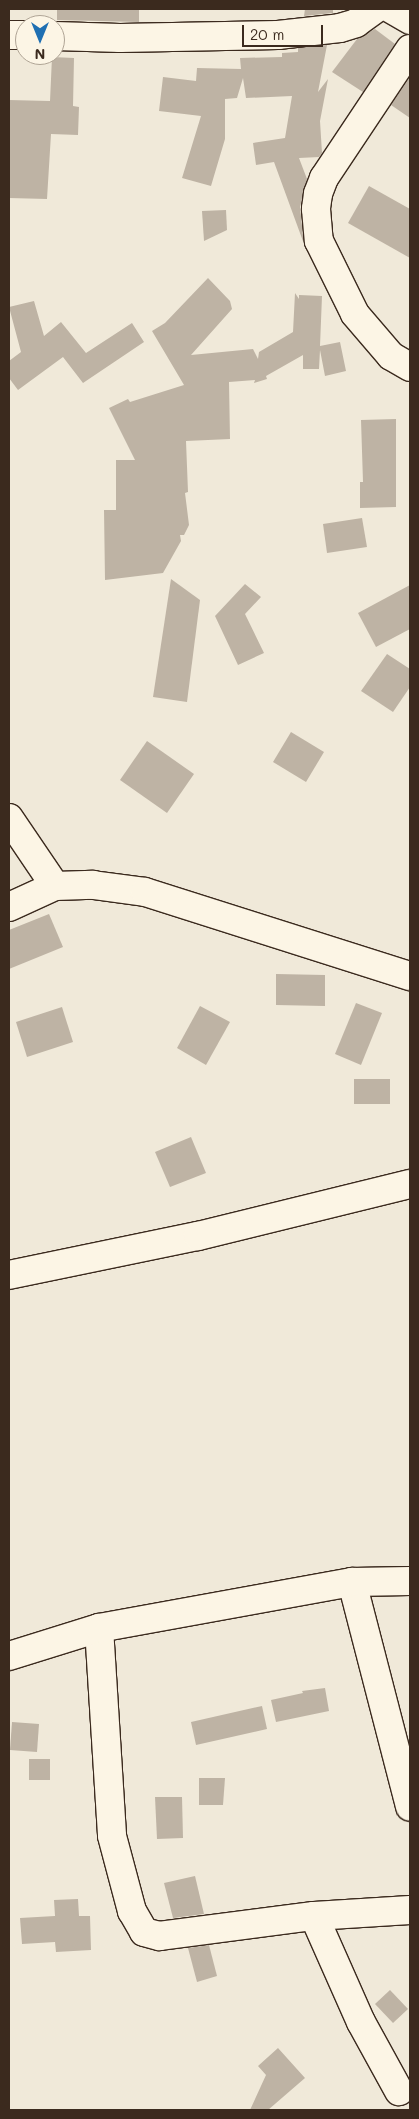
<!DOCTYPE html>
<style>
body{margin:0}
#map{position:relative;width:419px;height:2119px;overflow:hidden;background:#f0e9d9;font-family:Mali,sans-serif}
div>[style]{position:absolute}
.building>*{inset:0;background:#beb3a4}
.roads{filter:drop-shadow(1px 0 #3b2a1e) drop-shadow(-1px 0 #3b2a1e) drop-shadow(0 1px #3b2a1e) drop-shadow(0 -1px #3b2a1e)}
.minor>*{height:28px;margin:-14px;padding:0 14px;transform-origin:14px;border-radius:14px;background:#fcf5e5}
span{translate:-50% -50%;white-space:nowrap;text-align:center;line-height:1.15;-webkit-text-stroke:4px #fcf5e5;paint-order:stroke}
.frame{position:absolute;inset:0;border:10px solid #3b2a1e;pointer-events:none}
.north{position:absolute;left:15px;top:15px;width:50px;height:50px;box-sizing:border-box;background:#fcf5e5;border:1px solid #afa495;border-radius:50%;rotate:180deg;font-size:14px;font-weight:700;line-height:20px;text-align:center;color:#3b2a1e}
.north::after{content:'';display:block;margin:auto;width:18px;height:22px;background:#1f6fb2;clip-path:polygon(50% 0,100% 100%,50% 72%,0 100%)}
.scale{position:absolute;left:242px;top:25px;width:81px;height:22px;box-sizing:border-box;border:2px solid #3b2a1e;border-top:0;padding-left:6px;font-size:15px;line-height:18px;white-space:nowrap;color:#3b2a1e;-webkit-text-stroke:4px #fcf5e5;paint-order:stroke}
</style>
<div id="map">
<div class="building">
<i style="clip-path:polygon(57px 9px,139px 9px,139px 22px,57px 20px)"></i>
<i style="clip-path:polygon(305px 9px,333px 9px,333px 13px,304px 16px)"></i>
<i style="clip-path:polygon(375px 29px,395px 44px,363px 92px,332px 72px,357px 39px)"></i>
<i style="clip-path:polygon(327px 45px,318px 92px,328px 79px,320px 121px,322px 153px,319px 157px,299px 158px,307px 179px,300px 207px,304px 244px,274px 162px,256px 165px,253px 143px,285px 138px,292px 96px,246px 98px,243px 78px,237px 98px,225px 99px,225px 139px,211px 186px,182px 178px,201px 116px,159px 111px,163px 77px,196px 81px,197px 68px,241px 69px,240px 58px,282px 57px,282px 53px,298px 52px,298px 48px)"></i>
<i style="clip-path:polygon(52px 57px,74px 58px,73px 106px,79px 107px,78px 135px,51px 134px,47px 199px,9px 198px,9px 100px,50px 101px)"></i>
<i style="clip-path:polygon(410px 77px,410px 118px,391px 105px)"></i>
<i style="clip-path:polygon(369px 186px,410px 209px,410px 258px,348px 223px)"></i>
<i style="clip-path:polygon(226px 210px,227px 230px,204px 241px,202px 211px)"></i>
<i style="clip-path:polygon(208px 278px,230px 301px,232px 309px,191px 355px,253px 349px,258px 359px,259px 352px,293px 332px,295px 293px,299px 299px,299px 295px,322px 296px,320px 346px,340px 342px,346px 371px,325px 376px,320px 350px,319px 369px,303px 369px,303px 355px,266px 376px,267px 379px,254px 383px,255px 380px,229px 382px,230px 439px,186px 441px,188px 492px,185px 493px,189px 525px,184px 535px,180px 535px,181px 541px,163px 573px,105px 580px,104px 510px,116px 510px,116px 460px,135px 460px,109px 408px,128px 399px,130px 402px,184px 385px,152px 331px,165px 323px)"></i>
<i style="clip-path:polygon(34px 301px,44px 336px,61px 322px,86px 353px,132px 323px,144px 342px,83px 383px,63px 357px,18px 390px,9px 378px,9px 361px,21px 352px,9px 307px)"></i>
<i style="clip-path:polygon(396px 419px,396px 507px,360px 508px,360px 482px,363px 482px,361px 420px)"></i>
<i style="clip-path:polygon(362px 518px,367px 547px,327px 553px,323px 524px)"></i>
<i style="clip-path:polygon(171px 579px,200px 600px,187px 702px,153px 697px)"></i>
<i style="clip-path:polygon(245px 584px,261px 597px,245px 614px,264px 653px,238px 665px,215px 616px)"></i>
<i style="clip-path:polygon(410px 585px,410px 629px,376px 647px,358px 613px)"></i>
<i style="clip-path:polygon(387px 654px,410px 669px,410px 687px,393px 712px,361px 691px)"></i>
<i style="clip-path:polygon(291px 732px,324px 752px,306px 782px,273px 762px)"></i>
<i style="clip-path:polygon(147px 741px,194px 774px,167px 813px,120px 780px)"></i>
<i style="clip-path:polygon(49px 914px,63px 947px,9px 969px,9px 930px)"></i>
<i style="clip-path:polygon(276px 974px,325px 975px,325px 1006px,276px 1005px)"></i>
<i style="clip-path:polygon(356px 1003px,382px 1013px,361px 1065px,335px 1054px)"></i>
<i style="clip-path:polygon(200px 1006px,230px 1022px,206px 1065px,177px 1048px)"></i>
<i style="clip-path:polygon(62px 1007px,73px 1042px,27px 1057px,16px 1022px)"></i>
<i style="clip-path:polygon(354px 1079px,390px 1079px,390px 1104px,354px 1104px)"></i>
<i style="clip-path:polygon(191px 1137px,206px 1173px,170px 1187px,155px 1152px)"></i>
<i style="clip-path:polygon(325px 1688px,329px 1711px,276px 1722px,271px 1700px,303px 1693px,302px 1691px)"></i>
<i style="clip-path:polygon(262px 1706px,267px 1729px,196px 1745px,191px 1722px)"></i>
<i style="clip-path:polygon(12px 1722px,39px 1724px,37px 1752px,10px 1750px)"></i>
<i style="clip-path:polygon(29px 1759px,50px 1759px,50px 1780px,29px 1780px)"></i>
<i style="clip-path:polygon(199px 1778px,225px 1778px,223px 1805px,199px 1805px)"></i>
<i style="clip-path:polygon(155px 1797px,182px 1797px,183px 1838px,157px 1839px)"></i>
<i style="clip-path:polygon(195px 1876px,204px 1914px,173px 1918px,164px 1883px)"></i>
<i style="clip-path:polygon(78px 1899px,79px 1916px,90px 1916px,91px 1950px,56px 1952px,55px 1942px,22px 1944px,20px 1918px,55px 1916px,54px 1900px)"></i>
<i style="clip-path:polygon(209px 1945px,217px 1976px,197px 1982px,188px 1948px)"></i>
<i style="clip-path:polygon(390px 1990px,408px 2009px,393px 2023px,375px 2004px)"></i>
<i style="clip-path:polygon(278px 2048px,305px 2078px,268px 2110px,250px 2110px,266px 2075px,258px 2066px)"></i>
</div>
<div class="roads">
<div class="minor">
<i style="left:391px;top:9px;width:22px;rotate:30deg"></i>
<i style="left:9px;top:35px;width:16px"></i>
<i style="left:55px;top:36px;width:65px;rotate:1.8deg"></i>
<i style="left:120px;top:38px;width:158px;rotate:-1.1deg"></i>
<i style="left:278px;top:35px;width:62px;rotate:-6.4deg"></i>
<i style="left:340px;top:28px;width:17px;rotate:-17deg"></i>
<i style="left:356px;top:23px;width:24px;rotate:-36deg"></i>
<i style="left:410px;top:49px;width:155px;rotate:123.7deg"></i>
<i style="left:324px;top:178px;width:17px;rotate:111deg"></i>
<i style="left:318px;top:194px;width:15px;rotate:98deg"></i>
<i style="left:316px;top:209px;width:32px;rotate:85deg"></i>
<i style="left:319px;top:241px;width:81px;rotate:63.7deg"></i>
<i style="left:355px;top:314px;width:55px;rotate:49.4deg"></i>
<i style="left:391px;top:356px;width:22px;rotate:30deg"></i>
<i style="left:9px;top:818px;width:82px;rotate:55.9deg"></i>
<i style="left:9px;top:907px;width:51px;rotate:-24.5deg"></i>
<i style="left:55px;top:886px;width:38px;rotate:-2deg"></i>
<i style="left:93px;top:885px;width:52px;rotate:7.7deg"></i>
<i style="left:145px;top:892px;width:278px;rotate:17.6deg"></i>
<i style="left:9px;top:1275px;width:193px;rotate:-11.7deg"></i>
<i style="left:198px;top:1236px;width:218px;rotate:-13.8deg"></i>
<i style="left:352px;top:1582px;width:232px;rotate:75.5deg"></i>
<i style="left:99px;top:1628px;width:208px;rotate:86.4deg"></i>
<i style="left:112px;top:1836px;width:78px;rotate:75.1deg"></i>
<i style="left:132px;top:1911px;width:24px;rotate:60deg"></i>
<i style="left:144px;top:1932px;width:16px;rotate:15deg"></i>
<i style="left:159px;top:1936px;width:156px;rotate:-7.4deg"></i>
<i style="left:314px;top:1916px;width:96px;rotate:-3.6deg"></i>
<i style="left:9px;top:1656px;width:94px;rotate:-17.3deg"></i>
<i style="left:99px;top:1628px;width:257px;rotate:-10.3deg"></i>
<i style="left:352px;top:1582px;width:58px;rotate:-1deg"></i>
<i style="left:314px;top:1916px;width:116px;rotate:66.1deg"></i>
<i style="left:361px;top:2022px;width:79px;rotate:61.2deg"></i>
</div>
</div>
<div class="frame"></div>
<div class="north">N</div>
<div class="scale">20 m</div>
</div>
